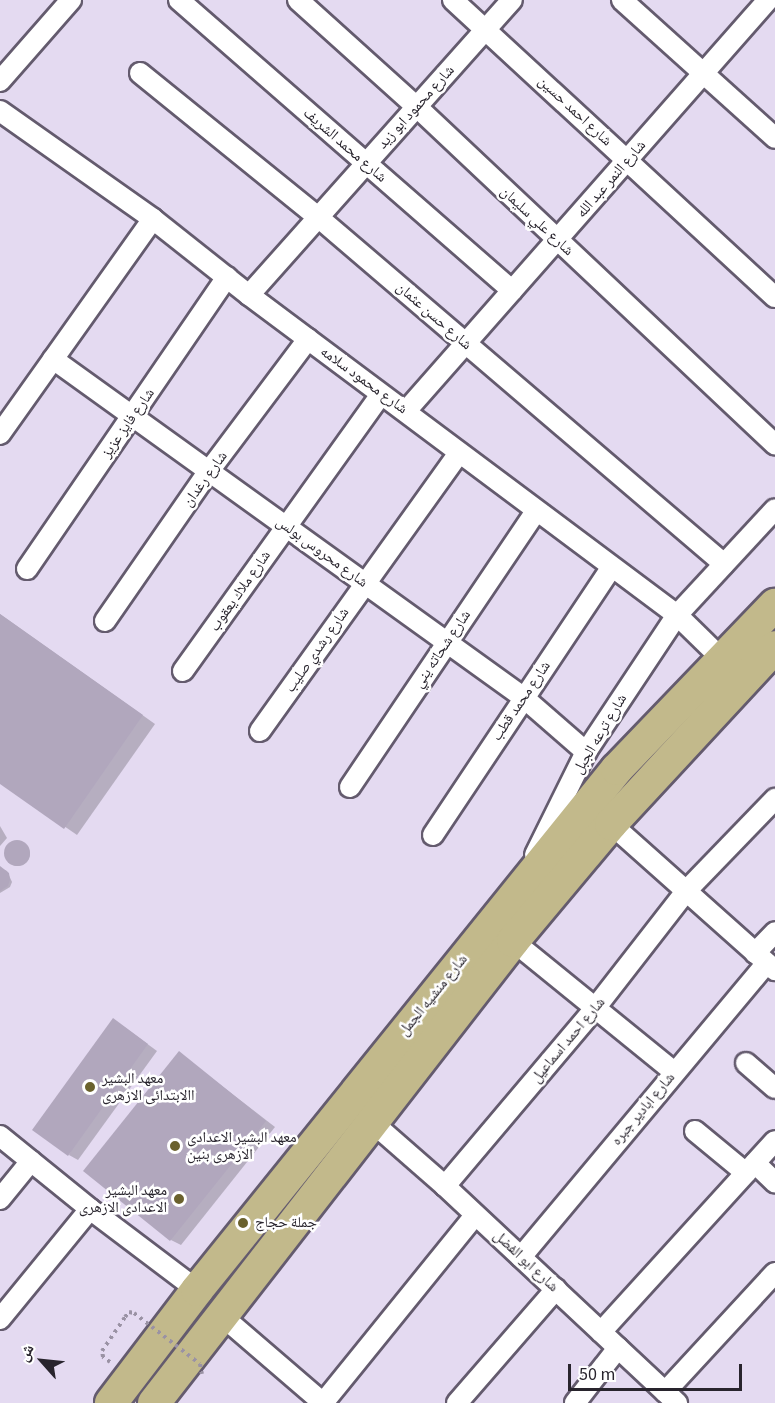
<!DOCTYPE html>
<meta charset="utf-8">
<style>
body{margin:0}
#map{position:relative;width:775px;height:1403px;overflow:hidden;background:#e4daf1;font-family:"Source Sans 3","Noto Naskh Arabic",sans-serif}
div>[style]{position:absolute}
.shadow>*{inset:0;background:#0003}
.round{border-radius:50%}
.building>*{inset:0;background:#b1a7bd}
.path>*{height:4px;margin-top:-2px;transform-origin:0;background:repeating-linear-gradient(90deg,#9a92a4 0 3px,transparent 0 7.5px)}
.roads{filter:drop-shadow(2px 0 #645b6e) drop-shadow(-2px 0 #645b6e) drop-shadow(0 2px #645b6e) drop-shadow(0 -2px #645b6e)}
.street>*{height:20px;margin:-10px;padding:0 10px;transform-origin:10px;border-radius:10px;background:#fff}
.primary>*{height:32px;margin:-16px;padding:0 16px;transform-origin:16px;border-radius:16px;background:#c2b98b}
.path-bridge>*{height:4px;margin-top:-2px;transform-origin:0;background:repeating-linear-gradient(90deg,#9a92a4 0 3px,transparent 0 7.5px)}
.dots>*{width:16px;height:16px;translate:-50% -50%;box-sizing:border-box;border:3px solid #fff;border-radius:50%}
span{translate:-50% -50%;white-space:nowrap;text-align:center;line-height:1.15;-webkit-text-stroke:5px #fff;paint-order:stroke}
.street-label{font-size:15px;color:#28242d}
.poi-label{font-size:15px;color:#28242d}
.left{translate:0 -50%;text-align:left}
.right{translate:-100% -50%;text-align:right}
.north{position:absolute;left:12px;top:1331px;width:60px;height:60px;-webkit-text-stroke:4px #fff;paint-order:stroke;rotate:297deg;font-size:16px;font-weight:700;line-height:24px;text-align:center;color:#28242d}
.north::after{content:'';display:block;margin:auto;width:21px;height:27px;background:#28242d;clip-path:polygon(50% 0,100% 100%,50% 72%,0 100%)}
.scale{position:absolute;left:568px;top:1364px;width:174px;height:27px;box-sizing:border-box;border:3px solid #28242d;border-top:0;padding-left:8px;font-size:18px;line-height:21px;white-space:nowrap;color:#28242d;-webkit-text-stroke:4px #fff;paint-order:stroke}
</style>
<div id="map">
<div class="shadow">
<i style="clip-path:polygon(0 614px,155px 724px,77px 835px,0 782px)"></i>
<i style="clip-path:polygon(0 826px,7px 838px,0 846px)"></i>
<i class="round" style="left:6px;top:842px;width:24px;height:24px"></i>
<i style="clip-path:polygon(0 868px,7px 871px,12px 882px,10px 887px,0 893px)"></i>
<i style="clip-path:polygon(123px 1026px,157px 1051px,78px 1160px,69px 1155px)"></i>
<i style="clip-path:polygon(179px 1053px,275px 1127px,181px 1245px,171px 1240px)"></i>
</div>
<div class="building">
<i style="clip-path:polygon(0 614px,143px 715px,64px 829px,0 784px)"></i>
<i class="round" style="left:4px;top:840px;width:26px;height:26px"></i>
<i style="clip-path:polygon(0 866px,9px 873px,10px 880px,8px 886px,0 891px)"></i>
<i style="clip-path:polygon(113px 1018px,148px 1044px,68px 1156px,32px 1130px)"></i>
<i style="clip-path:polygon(179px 1051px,266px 1121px,170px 1241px,83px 1171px)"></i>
</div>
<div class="path">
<i style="left:110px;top:1362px;width:9px;rotate:-144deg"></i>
<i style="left:103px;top:1357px;width:6px;rotate:-99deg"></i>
<i style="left:102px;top:1351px;width:41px;rotate:-55.9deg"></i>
</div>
<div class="roads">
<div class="street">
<i style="left:179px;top:0;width:442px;rotate:41.1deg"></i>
<i style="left:298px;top:0;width:160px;rotate:42deg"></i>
<i style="left:417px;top:107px;width:492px;rotate:43.3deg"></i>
<i style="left:453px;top:0;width:438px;rotate:42.7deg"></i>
<i style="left:622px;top:0;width:206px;rotate:42deg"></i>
<i style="left:140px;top:73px;width:229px;rotate:39deg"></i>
<i style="left:318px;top:217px;width:534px;rotate:40.52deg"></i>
<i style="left:0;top:81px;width:108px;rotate:-48.8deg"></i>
<i style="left:0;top:111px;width:187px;rotate:35.2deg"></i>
<i style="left:153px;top:219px;width:122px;rotate:38.4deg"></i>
<i style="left:249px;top:295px;width:534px;rotate:36.78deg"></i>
<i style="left:677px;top:615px;width:62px;rotate:44.3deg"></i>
<i style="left:249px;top:295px;width:395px;rotate:-48.3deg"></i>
<i style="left:53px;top:359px;width:579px;rotate:35.72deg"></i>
<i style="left:523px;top:697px;width:84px;rotate:41.1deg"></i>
<i style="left:406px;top:411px;width:548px;rotate:-48.63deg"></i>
<i style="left:0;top:434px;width:264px;rotate:-54.6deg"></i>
<i style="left:27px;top:569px;width:354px;rotate:-55.6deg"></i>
<i style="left:105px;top:621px;width:183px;rotate:-55.3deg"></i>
<i style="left:209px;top:471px;width:165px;rotate:-53.1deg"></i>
<i style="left:183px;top:671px;width:340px;rotate:-54.4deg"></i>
<i style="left:260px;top:731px;width:342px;rotate:-54.4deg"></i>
<i style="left:350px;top:787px;width:333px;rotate:-56deg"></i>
<i style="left:611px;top:824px;width:220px;rotate:41.7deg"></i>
<i style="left:433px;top:835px;width:321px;rotate:-56.3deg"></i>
<i style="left:535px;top:855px;width:115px;rotate:-63.7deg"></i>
<i style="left:586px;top:752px;width:164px;rotate:-56.4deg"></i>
<i style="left:677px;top:615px;width:144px;rotate:-47.2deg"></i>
<i style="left:513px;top:941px;width:208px;rotate:39.1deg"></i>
<i style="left:755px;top:953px;width:29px;rotate:-46deg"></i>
<i style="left:746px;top:1063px;width:38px;rotate:41deg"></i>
<i style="left:372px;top:1122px;width:97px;rotate:41.2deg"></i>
<i style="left:445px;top:1186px;width:318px;rotate:43.1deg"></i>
<i style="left:695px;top:1131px;width:66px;rotate:39.5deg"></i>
<i style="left:0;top:1136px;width:116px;rotate:39deg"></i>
<i style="left:90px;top:1209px;width:134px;rotate:37.1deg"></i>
<i style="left:755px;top:1163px;width:28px;rotate:44deg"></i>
<i style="left:445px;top:1186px;width:234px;rotate:-49.8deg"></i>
<i style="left:596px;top:1007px;width:148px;rotate:-52.1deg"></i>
<i style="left:687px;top:890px;width:127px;rotate:-46deg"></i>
<i style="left:0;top:1199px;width:49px;rotate:-50.8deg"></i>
<i style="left:521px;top:1257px;width:383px;rotate:-50.1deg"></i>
<i style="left:222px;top:1316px;width:133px;rotate:40.7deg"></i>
<i style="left:0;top:1319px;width:142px;rotate:-50.7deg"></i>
<i style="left:601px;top:1332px;width:258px;rotate:-47.7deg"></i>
<i style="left:665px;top:1392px;width:162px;rotate:-47.3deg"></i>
<i style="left:323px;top:1403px;width:242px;rotate:-51deg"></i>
<i style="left:457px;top:1403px;width:151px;rotate:-49deg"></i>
<i style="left:575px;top:1403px;width:70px;rotate:-52deg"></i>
</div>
<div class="primary">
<i style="left:111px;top:1403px;width:142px;rotate:-52.7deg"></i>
<i style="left:197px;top:1290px;width:669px;rotate:-51.13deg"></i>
<i style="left:617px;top:769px;width:228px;rotate:-46.1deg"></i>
<i style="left:154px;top:1403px;width:585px;rotate:-52.15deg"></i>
<i style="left:513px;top:941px;width:153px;rotate:-50.1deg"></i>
<i style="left:611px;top:824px;width:241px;rotate:-47.2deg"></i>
</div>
</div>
<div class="path-bridge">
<i style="left:125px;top:1317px;width:6px;rotate:-51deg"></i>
<i style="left:129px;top:1312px;width:5px;rotate:11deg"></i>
<i style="left:134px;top:1313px;width:83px;rotate:37.7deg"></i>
<i style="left:200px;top:1364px;width:10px;rotate:79deg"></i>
</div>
<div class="dots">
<i style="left:90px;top:1087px;background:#6a612d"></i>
<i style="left:175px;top:1146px;background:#6a612d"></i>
<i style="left:179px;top:1199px;background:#6a612d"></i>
<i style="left:243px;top:1223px;background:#6a612d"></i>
</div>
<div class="street-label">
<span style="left:416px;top:107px;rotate:-48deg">شارع محمود ابو زيد</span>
<span style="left:575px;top:111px;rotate:43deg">شارع احمد حسين</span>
<span style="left:345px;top:145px;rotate:41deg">شارع محمد الشريف</span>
<span style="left:611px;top:179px;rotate:-49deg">شارع النمر عبد الله</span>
<span style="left:537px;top:221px;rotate:43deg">شارع علي سليمان</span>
<span style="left:434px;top:316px;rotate:41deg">شارع حسن عثمان</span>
<span style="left:364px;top:380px;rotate:36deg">شارع محمود سلامه</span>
<span style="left:128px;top:423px;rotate:-55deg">شارع فايز عزيز</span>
<span style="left:205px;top:479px;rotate:-54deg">شارع رغدان</span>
<span style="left:322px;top:552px;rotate:36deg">شارع محروس بولس</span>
<span style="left:240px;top:591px;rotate:-55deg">شارع ملاك يعقوب</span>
<span style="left:442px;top:649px;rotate:-56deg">شارع شحاته يني</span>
<span style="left:317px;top:650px;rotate:-55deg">شارع رشدي صليب</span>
<span style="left:521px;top:701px;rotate:-56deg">شارع محمد قطب</span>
<span style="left:600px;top:734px;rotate:-59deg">شارع ترعه الجبل</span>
<span style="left:433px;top:995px;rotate:-51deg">شارع منشيه الجمل</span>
<span style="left:568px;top:1040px;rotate:-50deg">شارع احمد اسماعيل</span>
<span style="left:643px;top:1109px;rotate:-50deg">شارع ابادير جبره</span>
<span style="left:526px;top:1261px;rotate:43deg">شارع ابو الفضل</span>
</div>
<div class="poi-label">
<span class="left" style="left:102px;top:1087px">معهد البشير<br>االابتدائى الازهرى</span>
<span class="left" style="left:187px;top:1146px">معهد البشير الاعدادى<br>الازهرى بنين</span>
<span class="right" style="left:167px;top:1199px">معهد البشير<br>الاعدادى الازهرى</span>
<span class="left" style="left:255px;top:1223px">جملة حجاج</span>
</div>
<div class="north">ش</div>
<div class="scale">50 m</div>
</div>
